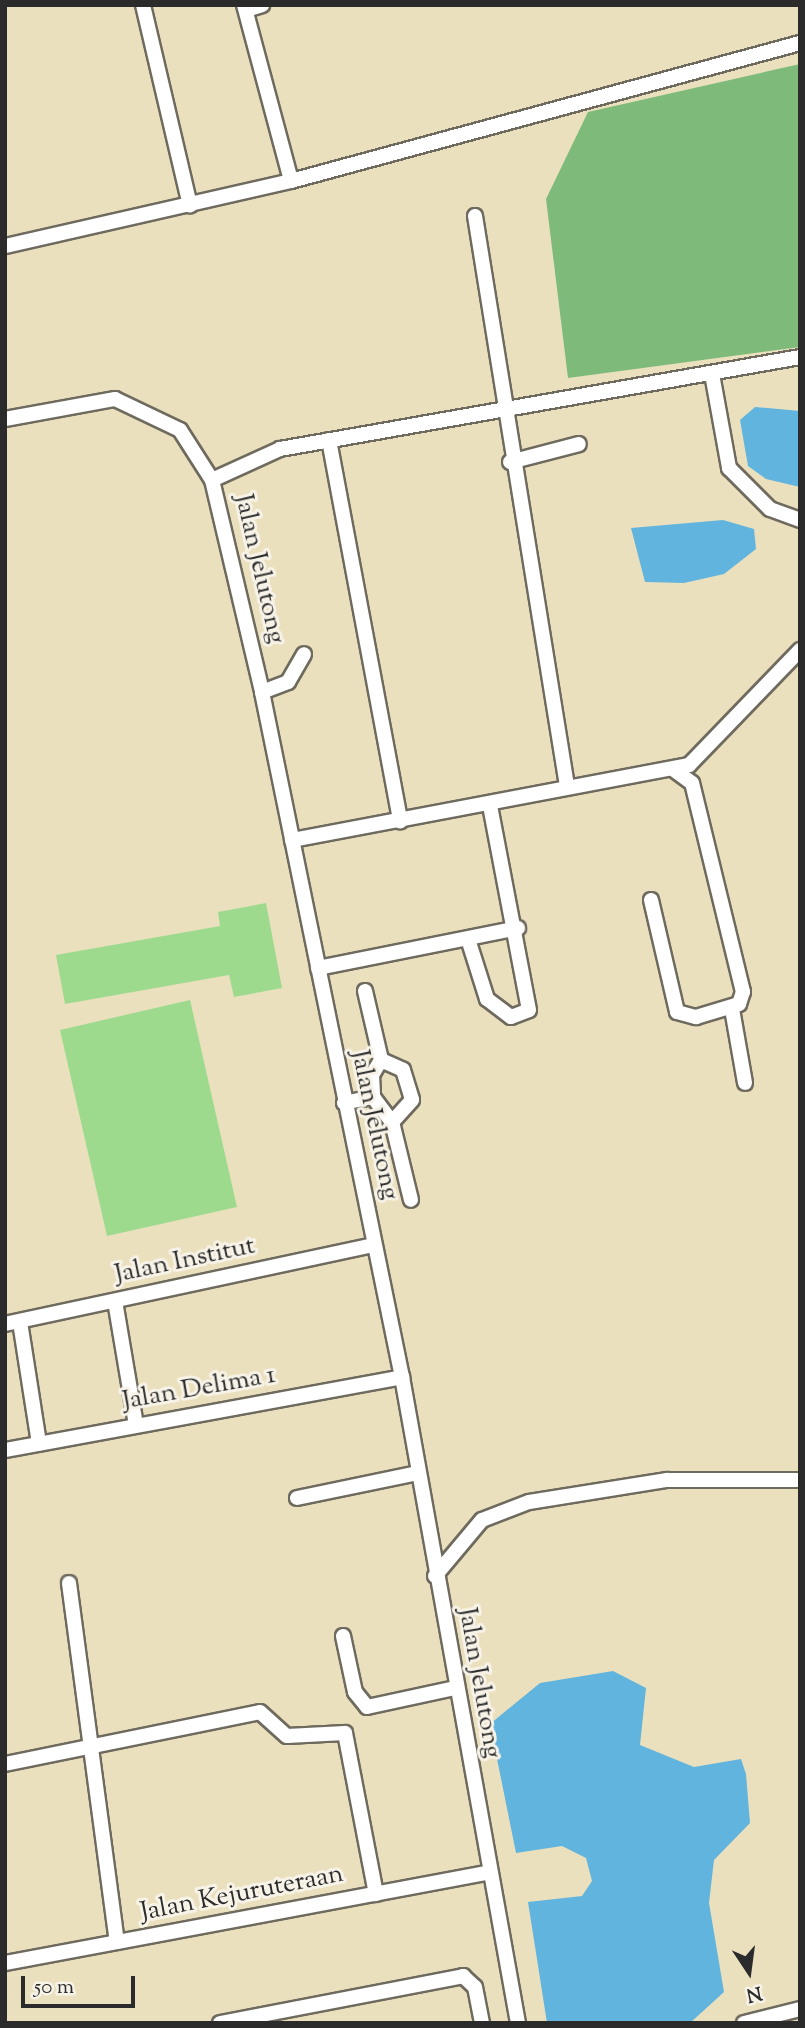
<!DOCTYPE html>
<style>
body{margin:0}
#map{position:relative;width:805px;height:2028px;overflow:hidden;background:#ebe0be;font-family:"Sorts Mill Goudy",serif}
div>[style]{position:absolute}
.green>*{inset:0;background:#9eda8e}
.forest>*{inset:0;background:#7eba79}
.water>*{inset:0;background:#61b4dd}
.roads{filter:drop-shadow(2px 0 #6e6a5e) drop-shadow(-2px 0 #6e6a5e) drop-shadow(0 2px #6e6a5e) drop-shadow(0 -2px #6e6a5e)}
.minor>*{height:14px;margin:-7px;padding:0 7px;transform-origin:7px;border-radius:7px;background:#fff}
span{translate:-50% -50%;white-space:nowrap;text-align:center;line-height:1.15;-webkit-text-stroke:6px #f7f3e8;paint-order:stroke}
.street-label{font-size:26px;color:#2b2b2b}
.frame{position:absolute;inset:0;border:7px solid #2b2b2b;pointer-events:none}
.north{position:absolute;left:714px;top:1937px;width:70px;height:70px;-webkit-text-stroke:5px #f7f3e8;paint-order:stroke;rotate:167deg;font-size:19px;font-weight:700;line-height:28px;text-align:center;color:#2b2b2b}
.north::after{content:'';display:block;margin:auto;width:24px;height:32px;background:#2b2b2b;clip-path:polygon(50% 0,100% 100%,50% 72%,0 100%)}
.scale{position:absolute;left:21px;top:1976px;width:114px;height:32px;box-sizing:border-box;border:4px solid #2b2b2b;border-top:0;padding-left:9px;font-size:21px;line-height:24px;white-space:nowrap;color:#2b2b2b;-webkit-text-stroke:5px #f7f3e8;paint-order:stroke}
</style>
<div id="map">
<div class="green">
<i style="clip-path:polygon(266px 903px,282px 988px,234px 997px,229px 975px,65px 1004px,56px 955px,220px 926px,218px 912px)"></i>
<i style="clip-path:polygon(190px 1000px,237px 1207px,107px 1236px,60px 1030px)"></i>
</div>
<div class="forest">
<i style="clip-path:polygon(800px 64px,800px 347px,568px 378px,546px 199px,588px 112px)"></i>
</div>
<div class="water">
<i style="clip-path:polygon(755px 407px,800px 411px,800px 487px,766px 479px,748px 466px,740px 420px)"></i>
<i style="clip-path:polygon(723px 520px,754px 529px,756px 549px,724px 574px,684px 583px,645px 582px,631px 528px)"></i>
<i style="clip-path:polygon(613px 1671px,646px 1688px,640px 1745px,694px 1767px,741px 1759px,746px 1774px,750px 1823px,714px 1860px,709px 1903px,724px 1992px,690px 2023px,547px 2023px,528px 1902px,582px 1896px,592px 1881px,586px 1858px,562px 1846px,516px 1853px,490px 1724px,540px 1683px)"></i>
</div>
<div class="roads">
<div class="minor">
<i style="left:143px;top:5px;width:206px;rotate:76.8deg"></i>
<i style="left:244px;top:5px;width:182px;rotate:75deg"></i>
<i style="left:246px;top:10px;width:17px;rotate:-17deg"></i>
<i style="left:475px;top:216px;width:577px;rotate:80.83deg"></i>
<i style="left:5px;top:246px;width:293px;rotate:-12.8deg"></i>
<i style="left:291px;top:181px;width:527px;rotate:-15.17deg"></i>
<i style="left:712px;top:374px;width:96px;rotate:79.7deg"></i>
<i style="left:729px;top:468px;width:58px;rotate:45deg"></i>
<i style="left:770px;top:509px;width:32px;rotate:20deg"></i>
<i style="left:5px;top:419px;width:112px;rotate:-10.3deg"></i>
<i style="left:115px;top:399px;width:72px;rotate:25.5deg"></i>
<i style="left:180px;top:430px;width:59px;rotate:57.4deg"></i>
<i style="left:212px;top:480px;width:218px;rotate:76.7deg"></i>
<i style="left:262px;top:692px;width:699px;rotate:78.45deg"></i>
<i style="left:402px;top:1377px;width:656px;rotate:79.82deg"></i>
<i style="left:329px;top:440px;width:388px;rotate:79.4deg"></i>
<i style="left:510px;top:462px;width:71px;rotate:-14.6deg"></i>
<i style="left:212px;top:480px;width:75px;rotate:-24.5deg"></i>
<i style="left:280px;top:449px;width:528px;rotate:-10.03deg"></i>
<i style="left:262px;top:692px;width:28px;rotate:-21deg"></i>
<i style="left:288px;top:682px;width:32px;rotate:-60deg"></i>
<i style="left:292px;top:840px;width:404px;rotate:-10.7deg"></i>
<i style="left:689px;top:765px;width:160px;rotate:-46deg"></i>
<i style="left:651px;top:900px;width:115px;rotate:76.9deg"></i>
<i style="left:677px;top:1012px;width:20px;rotate:15deg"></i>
<i style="left:696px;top:1017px;width:45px;rotate:-16.8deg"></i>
<i style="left:739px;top:1004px;width:13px;rotate:-72deg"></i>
<i style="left:743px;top:992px;width:215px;rotate:-103.7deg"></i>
<i style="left:692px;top:783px;width:24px;rotate:-144deg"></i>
<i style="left:468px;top:939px;width:63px;rotate:72.4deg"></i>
<i style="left:487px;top:999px;width:30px;rotate:37deg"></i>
<i style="left:511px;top:1017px;width:19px;rotate:-21deg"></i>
<i style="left:529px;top:1010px;width:209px;rotate:-100.8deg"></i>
<i style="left:318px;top:968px;width:204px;rotate:-11.3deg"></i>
<i style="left:365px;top:991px;width:71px;rotate:76.9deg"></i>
<i style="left:381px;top:1060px;width:17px;rotate:121deg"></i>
<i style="left:372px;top:1075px;width:22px;rotate:87deg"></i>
<i style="left:373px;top:1097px;width:31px;rotate:53deg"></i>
<i style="left:392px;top:1122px;width:80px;rotate:76.3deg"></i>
<i style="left:732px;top:1009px;width:75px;rotate:80deg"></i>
<i style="left:381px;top:1060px;width:24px;rotate:24deg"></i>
<i style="left:403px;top:1070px;width:31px;rotate:73deg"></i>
<i style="left:412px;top:1100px;width:30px;rotate:132deg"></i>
<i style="left:344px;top:1103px;width:30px;rotate:-12deg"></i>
<i style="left:115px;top:1301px;width:126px;rotate:80.4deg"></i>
<i style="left:20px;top:1322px;width:123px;rotate:81.1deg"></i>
<i style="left:5px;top:1324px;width:377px;rotate:-12.1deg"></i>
<i style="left:5px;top:1450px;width:404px;rotate:-10.4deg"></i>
<i style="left:297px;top:1498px;width:124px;rotate:-11.7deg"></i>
<i style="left:435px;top:1576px;width:73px;rotate:-50deg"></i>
<i style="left:482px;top:1520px;width:50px;rotate:-21deg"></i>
<i style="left:529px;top:1502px;width:140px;rotate:-9.1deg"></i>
<i style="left:667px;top:1480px;width:133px"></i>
<i style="left:69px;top:1583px;width:362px;rotate:82.4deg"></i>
<i style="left:343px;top:1636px;width:57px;rotate:77.9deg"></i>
<i style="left:355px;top:1692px;width:19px;rotate:51deg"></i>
<i style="left:367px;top:1707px;width:90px;rotate:-12.2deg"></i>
<i style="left:5px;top:1764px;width:260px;rotate:-11.5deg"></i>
<i style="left:260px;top:1712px;width:36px;rotate:42deg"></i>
<i style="left:287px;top:1736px;width:58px;rotate:-3deg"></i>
<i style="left:345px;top:1733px;width:164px;rotate:79.1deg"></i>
<i style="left:5px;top:1963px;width:491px;rotate:-10.6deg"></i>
<i style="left:220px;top:2023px;width:248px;rotate:-10.9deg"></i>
<i style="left:463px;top:1976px;width:16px;rotate:43deg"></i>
<i style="left:475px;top:1987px;width:37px;rotate:79deg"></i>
<i style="left:744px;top:2023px;width:58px;rotate:-14deg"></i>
</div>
</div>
<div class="street-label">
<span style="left:259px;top:569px;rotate:77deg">Jalan Jelutong</span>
<span style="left:374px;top:1125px;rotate:78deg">Jalan Jelutong</span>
<span style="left:185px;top:1261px;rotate:-12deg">Jalan Institut</span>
<span style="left:199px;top:1389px;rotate:-10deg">Jalan Delima 1</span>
<span style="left:479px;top:1683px;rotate:80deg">Jalan Jelutong</span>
<span style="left:242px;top:1894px;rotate:-11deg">Jalan Kejuruteraan</span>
</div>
<div class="frame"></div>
<div class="north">N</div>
<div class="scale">50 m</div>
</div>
